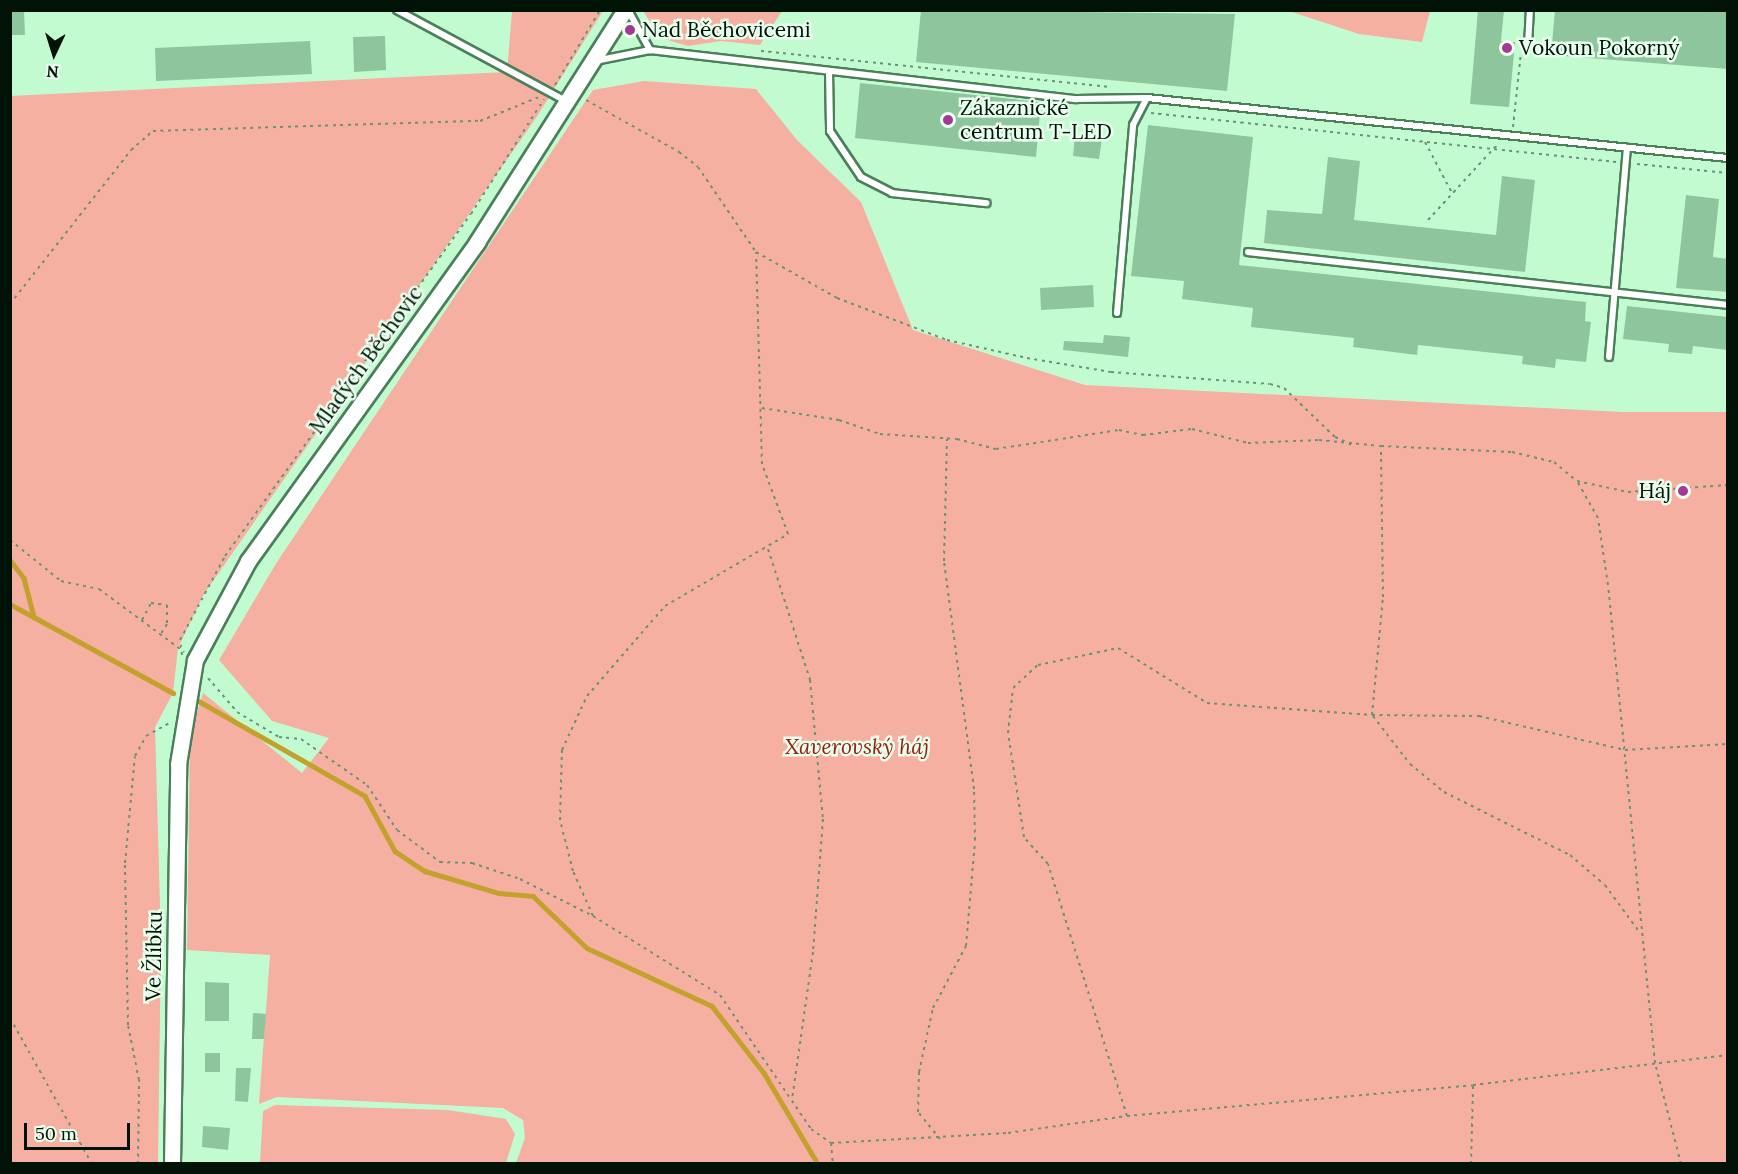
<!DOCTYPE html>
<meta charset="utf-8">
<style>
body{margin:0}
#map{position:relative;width:1738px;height:1174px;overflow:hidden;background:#c3fbd1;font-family:Lora,serif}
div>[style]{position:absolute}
.green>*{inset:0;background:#f5b0a1}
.stream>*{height:4.5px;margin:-2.25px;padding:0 2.25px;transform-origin:2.25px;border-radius:2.25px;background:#c2a12d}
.building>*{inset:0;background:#8fc59d}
.path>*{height:2px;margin-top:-1px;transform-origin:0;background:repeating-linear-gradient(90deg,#6c9276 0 3px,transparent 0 7.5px)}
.roads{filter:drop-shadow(2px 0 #4b7f5a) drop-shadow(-2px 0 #4b7f5a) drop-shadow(0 2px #4b7f5a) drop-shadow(0 -2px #4b7f5a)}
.service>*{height:6px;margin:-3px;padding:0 3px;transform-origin:3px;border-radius:3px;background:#fff}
.tertiary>*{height:15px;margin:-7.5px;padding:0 7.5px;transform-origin:7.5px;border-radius:7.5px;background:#fff}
.dots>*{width:16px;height:16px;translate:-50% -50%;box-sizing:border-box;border:3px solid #e9ffee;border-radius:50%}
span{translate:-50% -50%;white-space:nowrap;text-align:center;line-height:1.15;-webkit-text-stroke:5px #e9ffee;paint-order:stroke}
.poi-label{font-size:21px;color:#011306}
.left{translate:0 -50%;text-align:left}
.right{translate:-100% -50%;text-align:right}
.street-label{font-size:21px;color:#011306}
.park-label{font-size:21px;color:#96200b;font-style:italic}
.frame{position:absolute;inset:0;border:12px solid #011306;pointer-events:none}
.north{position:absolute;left:24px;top:24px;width:60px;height:60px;-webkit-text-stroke:4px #e9ffee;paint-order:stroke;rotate:184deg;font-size:16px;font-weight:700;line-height:24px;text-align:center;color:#011306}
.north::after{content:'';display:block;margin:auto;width:21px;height:27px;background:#011306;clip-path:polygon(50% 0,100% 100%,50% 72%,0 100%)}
.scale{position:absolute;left:24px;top:1123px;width:106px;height:27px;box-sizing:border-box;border:3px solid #011306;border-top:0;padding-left:8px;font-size:18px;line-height:21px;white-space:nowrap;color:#011306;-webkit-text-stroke:4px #e9ffee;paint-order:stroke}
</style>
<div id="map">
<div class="green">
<i style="clip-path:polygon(512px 11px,603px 11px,536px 118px,204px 594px,178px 648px,173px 693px,155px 727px,161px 941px,158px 1163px,11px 1163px,10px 96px,507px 72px)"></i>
<i style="clip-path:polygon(643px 11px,643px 10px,782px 11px,760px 45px,721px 41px,688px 46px,661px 38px)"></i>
<i style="clip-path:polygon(1289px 11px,1430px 11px,1422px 42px,1359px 34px)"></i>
<i style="clip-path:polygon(644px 81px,756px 89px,797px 140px,861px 202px,913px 330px,1085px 385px,1623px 412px,1727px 412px,1727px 1163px,516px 1163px,525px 1138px,523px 1120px,503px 1108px,277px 1097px,259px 1104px,270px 955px,187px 950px,190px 737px,203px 693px,302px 773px,329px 738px,272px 721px,219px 660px,277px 562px,593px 90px)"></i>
<i style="clip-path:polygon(275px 1105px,448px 1110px,506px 1119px,515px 1134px,506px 1163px,260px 1163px,263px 1111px)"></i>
</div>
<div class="stream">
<i style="left:10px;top:560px;width:23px;rotate:52deg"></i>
<i style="left:24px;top:578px;width:40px;rotate:75.6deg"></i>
<i style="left:10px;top:604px;width:186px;rotate:28.6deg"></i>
<i style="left:197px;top:700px;width:193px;rotate:29.7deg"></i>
<i style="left:365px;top:796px;width:63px;rotate:61.4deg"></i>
<i style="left:395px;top:851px;width:36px;rotate:34deg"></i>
<i style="left:425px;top:871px;width:77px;rotate:16.6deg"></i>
<i style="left:499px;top:893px;width:34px;rotate:5deg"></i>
<i style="left:533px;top:896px;width:75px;rotate:43.9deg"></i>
<i style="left:587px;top:948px;width:138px;rotate:24.9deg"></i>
<i style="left:712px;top:1006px;width:85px;rotate:52.2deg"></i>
<i style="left:764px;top:1073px;width:106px;rotate:59.3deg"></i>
</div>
<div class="building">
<i style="clip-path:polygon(10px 10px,24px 10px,25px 35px,10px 35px)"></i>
<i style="clip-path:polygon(921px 10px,1235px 14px,1227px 91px,916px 62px)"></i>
<i style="clip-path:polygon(1478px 10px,1504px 10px,1501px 41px,1515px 42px,1509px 107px,1470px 104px)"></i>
<i style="clip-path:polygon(1555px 10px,1728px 10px,1728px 69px,1551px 55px)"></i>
<i style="clip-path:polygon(385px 36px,386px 70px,354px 72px,353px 37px)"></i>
<i style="clip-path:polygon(310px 41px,312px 74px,156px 81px,155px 48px)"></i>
<i style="clip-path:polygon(860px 83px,1041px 102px,1036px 157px,855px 138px)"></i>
<i style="clip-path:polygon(1148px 125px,1253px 137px,1239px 265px,1586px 302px,1585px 321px,1591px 322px,1586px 362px,1556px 359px,1555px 368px,1522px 364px,1523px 356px,1418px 345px,1417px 355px,1353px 347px,1354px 338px,1251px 327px,1253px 308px,1182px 299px,1184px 281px,1131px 276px)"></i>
<i style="clip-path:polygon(1075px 136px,1102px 139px,1099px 159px,1073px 156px)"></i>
<i style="clip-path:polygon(1328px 157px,1360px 161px,1354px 220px,1496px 235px,1502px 176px,1535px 180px,1525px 272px,1264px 243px,1267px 210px,1322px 214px)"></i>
<i style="clip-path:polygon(1686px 195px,1719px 199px,1713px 257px,1728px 259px,1728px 292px,1676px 288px)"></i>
<i style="clip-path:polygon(1093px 285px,1094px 307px,1041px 310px,1040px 288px)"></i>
<i style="clip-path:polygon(1627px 306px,1728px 317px,1728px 350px,1693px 346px,1692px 354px,1668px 352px,1669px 344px,1623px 339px)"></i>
<i style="clip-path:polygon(1104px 335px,1130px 337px,1128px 357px,1063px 350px,1064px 341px,1103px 343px)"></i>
<i style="clip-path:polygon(205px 982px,229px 983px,229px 1021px,205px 1021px)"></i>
<i style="clip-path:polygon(253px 1013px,266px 1014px,264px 1039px,252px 1039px)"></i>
<i style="clip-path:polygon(205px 1053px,220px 1053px,220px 1072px,205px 1072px)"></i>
<i style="clip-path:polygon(236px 1068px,251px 1068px,248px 1102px,235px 1101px)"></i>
<i style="clip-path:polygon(203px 1126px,230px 1128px,228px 1150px,202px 1147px)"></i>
</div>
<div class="path">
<i style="left:761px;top:51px;width:351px;rotate:5.9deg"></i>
<i style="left:555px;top:85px;width:87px;rotate:-59deg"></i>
<i style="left:586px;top:100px;width:107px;rotate:29.2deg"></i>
<i style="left:679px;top:152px;width:24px;rotate:38deg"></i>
<i style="left:698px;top:167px;width:103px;rotate:55.7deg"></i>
<i style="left:756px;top:252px;width:93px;rotate:29.6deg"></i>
<i style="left:837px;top:298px;width:118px;rotate:20.9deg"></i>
<i style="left:947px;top:340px;width:82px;rotate:12.7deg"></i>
<i style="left:1027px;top:358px;width:85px;rotate:9.5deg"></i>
<i style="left:1111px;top:372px;width:159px;rotate:4.3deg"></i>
<i style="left:1270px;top:384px;width:15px;rotate:16deg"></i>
<i style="left:1284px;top:388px;width:71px;rotate:43.9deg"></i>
<i style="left:1335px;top:437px;width:19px;rotate:25deg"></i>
<i style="left:1151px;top:113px;width:468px;rotate:6deg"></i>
<i style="left:1513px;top:127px;width:75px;rotate:-83.9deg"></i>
<i style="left:1425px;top:142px;width:58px;rotate:62.1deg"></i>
<i style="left:1637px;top:164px;width:91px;rotate:5.6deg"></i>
<i style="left:1428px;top:220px;width:103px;rotate:-47.4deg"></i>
<i style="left:10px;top:304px;width:196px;rotate:-51.8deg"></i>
<i style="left:131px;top:150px;width:29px;rotate:-41deg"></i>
<i style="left:153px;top:131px;width:327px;rotate:-1.8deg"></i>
<i style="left:480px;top:121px;width:64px;rotate:-22.1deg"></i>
<i style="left:762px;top:408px;width:78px;rotate:8.9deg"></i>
<i style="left:839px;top:420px;width:43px;rotate:18.9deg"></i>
<i style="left:880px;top:434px;width:77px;rotate:3.7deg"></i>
<i style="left:957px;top:439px;width:40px;rotate:14.4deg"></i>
<i style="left:996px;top:449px;width:124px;rotate:-8.8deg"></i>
<i style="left:1119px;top:430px;width:25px;rotate:12deg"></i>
<i style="left:1143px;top:435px;width:49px;rotate:-7deg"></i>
<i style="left:1192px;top:429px;width:58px;rotate:14deg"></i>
<i style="left:1248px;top:443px;width:71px;rotate:-2.4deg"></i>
<i style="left:1319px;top:440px;width:62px;rotate:5.5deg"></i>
<i style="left:10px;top:540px;width:65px;rotate:38.8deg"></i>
<i style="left:61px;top:581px;width:39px;rotate:12deg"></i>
<i style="left:99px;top:589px;width:106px;rotate:36.5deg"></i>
<i style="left:768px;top:549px;width:138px;rotate:72.2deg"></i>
<i style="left:810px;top:680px;width:140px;rotate:84.7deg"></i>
<i style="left:823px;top:819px;width:133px;rotate:94.3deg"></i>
<i style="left:813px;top:952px;width:148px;rotate:98.1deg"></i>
<i style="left:142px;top:620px;width:19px;rotate:-62deg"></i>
<i style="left:151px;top:603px;width:16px;rotate:7deg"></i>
<i style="left:167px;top:605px;width:19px;rotate:90deg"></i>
<i style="left:167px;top:624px;width:13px;rotate:122deg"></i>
<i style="left:182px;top:655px;width:15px;rotate:-98deg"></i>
<i style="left:180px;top:640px;width:95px;rotate:-61.8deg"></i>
<i style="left:225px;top:556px;width:421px;rotate:-54.3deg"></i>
<i style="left:471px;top:214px;width:136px;rotate:-57.6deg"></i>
<i style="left:208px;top:678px;width:45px;rotate:49.5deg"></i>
<i style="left:237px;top:712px;width:49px;rotate:30.8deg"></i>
<i style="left:279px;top:737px;width:22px;rotate:5deg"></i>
<i style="left:301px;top:739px;width:80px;rotate:34.9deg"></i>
<i style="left:367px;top:785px;width:54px;rotate:56.3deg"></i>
<i style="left:397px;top:830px;width:54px;rotate:36.7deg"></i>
<i style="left:440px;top:862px;width:32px;rotate:2deg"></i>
<i style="left:472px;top:863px;width:51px;rotate:18.4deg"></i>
<i style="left:520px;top:879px;width:82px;rotate:26.9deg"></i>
<i style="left:593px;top:916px;width:150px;rotate:31.9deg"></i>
<i style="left:720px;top:995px;width:162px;rotate:55.8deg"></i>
<i style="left:811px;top:1129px;width:24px;rotate:35deg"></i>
<i style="left:831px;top:1143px;width:177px;rotate:-3.2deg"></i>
<i style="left:1008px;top:1133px;width:120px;rotate:-8.1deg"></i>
<i style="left:1127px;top:1116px;width:347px;rotate:-5.1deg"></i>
<i style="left:1473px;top:1085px;width:257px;rotate:-6.7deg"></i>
<i style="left:1372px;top:715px;width:107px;rotate:0.5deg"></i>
<i style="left:1479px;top:716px;width:150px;rotate:13.1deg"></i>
<i style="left:1625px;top:750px;width:103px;rotate:-3.3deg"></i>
<i style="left:1373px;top:716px;width:61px;rotate:52.4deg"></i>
<i style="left:1410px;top:764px;width:44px;rotate:39.5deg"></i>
<i style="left:1444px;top:792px;width:141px;rotate:26.6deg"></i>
<i style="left:1570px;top:855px;width:46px;rotate:40.6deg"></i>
<i style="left:1605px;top:885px;width:59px;rotate:53.9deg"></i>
<i style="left:593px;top:916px;width:49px;rotate:-114deg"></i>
<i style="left:573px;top:871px;width:53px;rotate:-104.3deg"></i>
<i style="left:560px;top:820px;width:70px;rotate:-88.4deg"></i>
<i style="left:562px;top:750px;width:60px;rotate:-65.2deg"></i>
<i style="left:587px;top:696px;width:119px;rotate:-49.1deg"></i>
<i style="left:665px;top:606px;width:143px;rotate:-30.3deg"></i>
<i style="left:788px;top:534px;width:75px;rotate:-110.4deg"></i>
<i style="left:762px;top:464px;width:212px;rotate:-91.6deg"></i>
<i style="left:10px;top:1018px;width:167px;rotate:60.7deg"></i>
<i style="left:1127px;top:1116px;width:264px;rotate:-107.4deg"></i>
<i style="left:1048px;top:864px;width:36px;rotate:-132deg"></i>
<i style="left:1024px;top:837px;width:105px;rotate:-98.7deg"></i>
<i style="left:1008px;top:733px;width:45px;rotate:-83.7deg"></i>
<i style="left:1013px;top:688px;width:34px;rotate:-43deg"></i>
<i style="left:1038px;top:665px;width:82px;rotate:-12deg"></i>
<i style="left:1118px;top:648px;width:105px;rotate:31.7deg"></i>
<i style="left:1207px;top:703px;width:165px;rotate:4.2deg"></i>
<i style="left:1372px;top:715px;width:119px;rotate:-84.7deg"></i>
<i style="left:1383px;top:597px;width:151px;rotate:-90.8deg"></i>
<i style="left:1381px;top:446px;width:131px;rotate:2.6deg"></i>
<i style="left:1512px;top:452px;width:43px;rotate:13.4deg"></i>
<i style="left:1554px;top:462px;width:30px;rotate:40deg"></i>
<i style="left:940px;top:1139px;width:35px;rotate:-129deg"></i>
<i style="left:918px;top:1112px;width:40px;rotate:-88.6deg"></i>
<i style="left:919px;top:1072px;width:66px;rotate:-77.7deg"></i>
<i style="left:933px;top:1008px;width:70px;rotate:-62deg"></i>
<i style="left:966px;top:946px;width:106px;rotate:-85.1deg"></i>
<i style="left:975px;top:840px;width:51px;rotate:-91.1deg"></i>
<i style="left:974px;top:789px;width:230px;rotate:-97.5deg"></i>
<i style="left:944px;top:561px;width:122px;rotate:-88.6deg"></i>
<i style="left:831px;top:1143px;width:21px;rotate:85deg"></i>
<i style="left:138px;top:1164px;width:84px;rotate:-89.3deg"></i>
<i style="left:139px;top:1080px;width:56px;rotate:-101.3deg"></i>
<i style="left:128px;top:1025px;width:162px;rotate:-91.1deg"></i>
<i style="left:125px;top:863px;width:107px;rotate:-84.7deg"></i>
<i style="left:135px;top:756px;width:23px;rotate:-61deg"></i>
<i style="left:146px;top:736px;width:26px;rotate:-29deg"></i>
<i style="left:1471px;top:1164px;width:78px;rotate:-88.5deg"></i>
<i style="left:1681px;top:1164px;width:104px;rotate:-104.4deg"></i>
<i style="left:1655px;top:1063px;width:480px;rotate:-95.6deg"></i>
<i style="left:1608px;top:585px;width:68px;rotate:-98.5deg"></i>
<i style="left:1598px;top:518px;width:43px;rotate:-119.6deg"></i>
<i style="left:1577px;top:481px;width:52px;rotate:12.2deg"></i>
<i style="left:1628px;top:492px;width:100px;rotate:-4deg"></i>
</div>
<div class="roads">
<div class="service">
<i style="left:397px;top:10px;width:192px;rotate:28.3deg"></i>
<i style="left:628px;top:10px;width:46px;rotate:61.2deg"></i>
<i style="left:1528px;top:46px;width:36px;rotate:-87deg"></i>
<i style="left:595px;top:61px;width:56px;rotate:-11.3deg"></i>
<i style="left:650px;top:50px;width:429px;rotate:6.6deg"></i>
<i style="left:1076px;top:99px;width:71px;rotate:-0.8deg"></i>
<i style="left:1147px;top:98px;width:584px;rotate:5.9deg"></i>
<i style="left:829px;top:71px;width:60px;rotate:89deg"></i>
<i style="left:830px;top:131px;width:55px;rotate:56deg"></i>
<i style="left:861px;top:177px;width:35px;rotate:27deg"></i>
<i style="left:892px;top:193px;width:95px;rotate:6.1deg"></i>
<i style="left:1248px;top:252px;width:483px;rotate:6.3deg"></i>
<i style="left:1117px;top:313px;width:189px;rotate:-85.1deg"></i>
<i style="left:1133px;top:125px;width:30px;rotate:-63deg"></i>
<i style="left:1609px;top:357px;width:210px;rotate:-85.1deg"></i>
</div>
<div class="tertiary">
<i style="left:172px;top:1164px;width:400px;rotate:-89.1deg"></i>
<i style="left:178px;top:764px;width:105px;rotate:-80.7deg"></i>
<i style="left:195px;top:660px;width:112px;rotate:-61.8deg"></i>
<i style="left:248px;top:561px;width:393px;rotate:-54.3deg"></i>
<i style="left:477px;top:242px;width:275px;rotate:-57.5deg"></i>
</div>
</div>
<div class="dots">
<i style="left:630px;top:30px;background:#a33898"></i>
<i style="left:1507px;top:48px;background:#a33898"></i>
<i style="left:948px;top:120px;background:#a33898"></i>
<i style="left:1683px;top:491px;background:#a33898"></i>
</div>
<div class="poi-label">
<span class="left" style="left:642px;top:30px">Nad Běchovicemi</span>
<span class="left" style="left:1519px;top:48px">Vokoun Pokorný</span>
<span class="left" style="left:960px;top:120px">Zákaznické<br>centrum T-LED</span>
<span class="right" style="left:1671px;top:491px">Háj</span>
</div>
<div class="street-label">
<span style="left:366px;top:360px;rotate:-54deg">Mladých Běchovic</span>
<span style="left:154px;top:956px;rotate:-89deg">Ve Žlíbku</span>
</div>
<div class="park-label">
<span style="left:857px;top:747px">Xaverovský háj</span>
</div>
<div class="frame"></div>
<div class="north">N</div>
<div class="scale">50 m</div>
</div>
